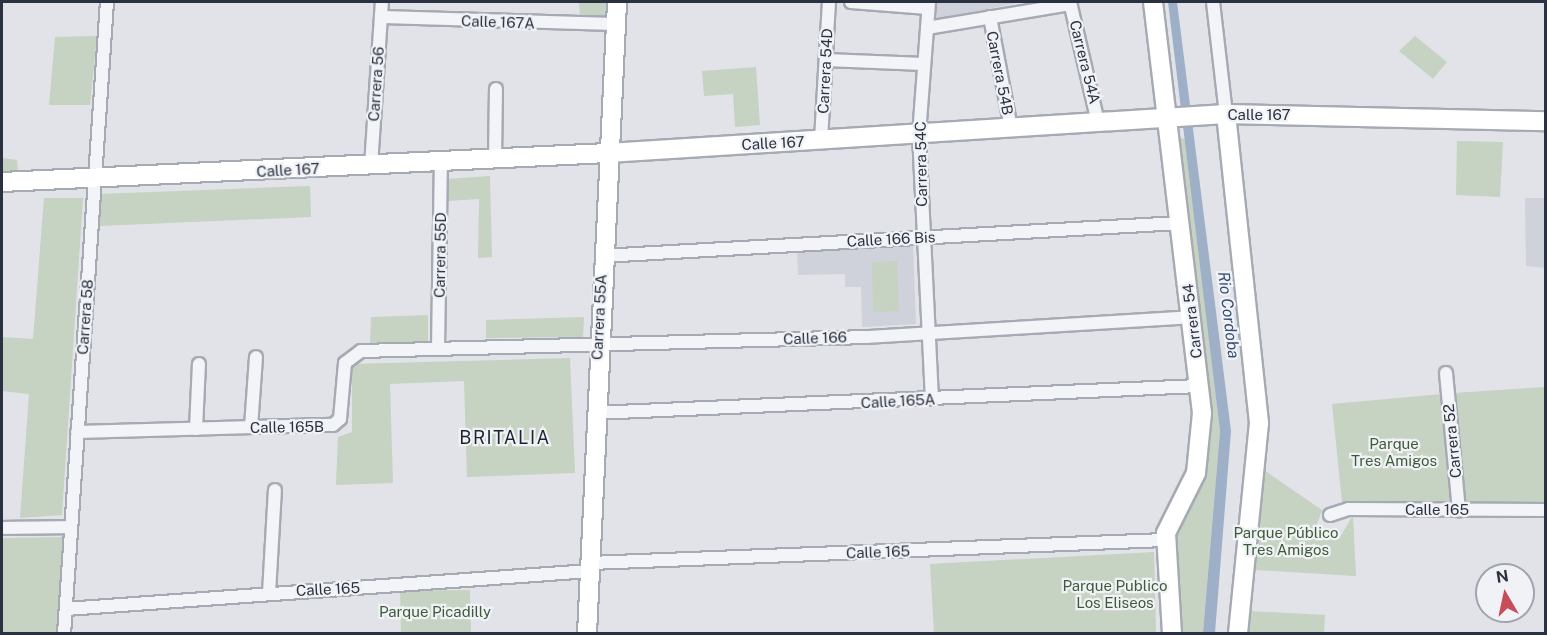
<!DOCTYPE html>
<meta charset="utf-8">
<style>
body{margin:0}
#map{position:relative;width:1547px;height:635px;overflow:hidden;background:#e1e3e9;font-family:"Public Sans",sans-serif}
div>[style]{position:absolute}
.built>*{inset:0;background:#cfd2db}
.green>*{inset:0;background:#c6d2c2}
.water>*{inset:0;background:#9db0c7}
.roads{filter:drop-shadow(2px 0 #a6aab3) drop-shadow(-2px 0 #a6aab3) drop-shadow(0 2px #a6aab3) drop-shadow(0 -2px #a6aab3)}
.street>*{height:12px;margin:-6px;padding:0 6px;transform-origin:6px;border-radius:6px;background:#f3f4f7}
.secondary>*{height:18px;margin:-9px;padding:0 9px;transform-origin:9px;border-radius:9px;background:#fff}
span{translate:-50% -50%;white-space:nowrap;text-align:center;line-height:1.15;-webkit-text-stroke:4.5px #f0f2f6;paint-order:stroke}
.street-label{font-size:15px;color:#2a3140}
.park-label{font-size:15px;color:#3d5b38}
.water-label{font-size:16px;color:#364e72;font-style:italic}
.quarter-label{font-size:18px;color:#1c2230;letter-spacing:1.5px}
.frame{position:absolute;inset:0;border:3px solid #2a3140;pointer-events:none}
.north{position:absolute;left:1475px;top:563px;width:60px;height:60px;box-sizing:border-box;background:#f0f2f6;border:2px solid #a1a5ad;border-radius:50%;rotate:351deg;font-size:16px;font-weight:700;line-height:24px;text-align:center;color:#2a3140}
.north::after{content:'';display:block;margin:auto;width:21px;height:27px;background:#c84c59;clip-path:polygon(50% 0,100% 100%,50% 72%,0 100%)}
</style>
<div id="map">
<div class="built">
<i style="clip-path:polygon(933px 2px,1022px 2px,936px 20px)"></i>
<i style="clip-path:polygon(1525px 198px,1545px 198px,1545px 268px,1526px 266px)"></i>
<i style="clip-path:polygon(913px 244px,916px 324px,862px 327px,861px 287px,845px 287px,845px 274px,798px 275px,797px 248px)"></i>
</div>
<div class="green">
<i style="clip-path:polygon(579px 2px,607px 2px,606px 19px,580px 18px)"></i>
<i style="clip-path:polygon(97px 36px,90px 105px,49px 105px,55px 37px)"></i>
<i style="clip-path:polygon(1415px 36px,1447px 62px,1433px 79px,1399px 51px)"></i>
<i style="clip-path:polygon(756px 67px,760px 125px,735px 127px,733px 94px,704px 96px,702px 71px)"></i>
<i style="clip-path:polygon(1178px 138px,1186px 139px,1220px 431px,1203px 633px,1180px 633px,1174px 542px,1201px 488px,1210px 429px)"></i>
<i style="clip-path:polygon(1457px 141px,1503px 142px,1500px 197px,1456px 195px)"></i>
<i style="clip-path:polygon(2px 158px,17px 160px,18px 173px,2px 172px)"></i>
<i style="clip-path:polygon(490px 176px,492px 257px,478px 258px,479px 199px,447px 201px,447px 179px)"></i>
<i style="clip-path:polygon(310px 186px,311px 217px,99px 226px,99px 194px)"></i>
<i style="clip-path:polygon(44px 198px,83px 198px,62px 515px,20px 518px,29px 394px,2px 391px,2px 337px,33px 339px)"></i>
<i style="clip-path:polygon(897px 261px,899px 311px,873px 312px,872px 262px)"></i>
<i style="clip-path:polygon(428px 315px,428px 343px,370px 344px,371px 317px)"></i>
<i style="clip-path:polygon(584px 317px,583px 337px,486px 338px,486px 320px)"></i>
<i style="clip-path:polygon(570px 358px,575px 473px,467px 477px,464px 381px,390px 384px,393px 483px,336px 485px,338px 437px,352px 432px,352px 364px)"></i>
<i style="clip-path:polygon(1545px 387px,1545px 505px,1464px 504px,1453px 393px)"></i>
<i style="clip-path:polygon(1442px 394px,1453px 504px,1342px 502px,1332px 404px)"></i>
<i style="clip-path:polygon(1264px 470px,1322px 510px,1315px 530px,1325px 540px,1339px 539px,1353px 515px,1356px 576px,1256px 570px,1252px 562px)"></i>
<i style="clip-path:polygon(68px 537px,60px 633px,2px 633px,2px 538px)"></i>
<i style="clip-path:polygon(1154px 552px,1156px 633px,934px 633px,930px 564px)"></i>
<i style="clip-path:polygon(470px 590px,471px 633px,401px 633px,400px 591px)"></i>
<i style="clip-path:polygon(1250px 611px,1325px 615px,1324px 633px,1249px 633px)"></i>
</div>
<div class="water">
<i style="clip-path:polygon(1168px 2px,1177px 2px,1231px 431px,1215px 633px,1203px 633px,1220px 431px)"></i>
</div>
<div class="roads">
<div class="street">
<i style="left:851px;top:2px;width:77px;rotate:4.5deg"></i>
<i style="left:929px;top:2px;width:132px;rotate:94.3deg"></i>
<i style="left:919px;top:134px;width:265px;rotate:87.2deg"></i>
<i style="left:1070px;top:2px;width:123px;rotate:76.9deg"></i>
<i style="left:1213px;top:2px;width:113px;rotate:83.4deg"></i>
<i style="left:381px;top:17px;width:235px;rotate:1.7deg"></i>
<i style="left:990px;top:17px;width:113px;rotate:79.3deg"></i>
<i style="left:927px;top:28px;width:145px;rotate:-9.5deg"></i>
<i style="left:826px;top:60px;width:98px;rotate:2.3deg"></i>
<i style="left:821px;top:140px;width:138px;rotate:-86.7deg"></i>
<i style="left:495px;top:159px;width:70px;rotate:-89.2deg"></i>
<i style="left:371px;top:166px;width:164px;rotate:-86.2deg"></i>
<i style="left:602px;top:256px;width:579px;rotate:-3.27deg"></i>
<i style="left:438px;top:348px;width:186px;rotate:-89.1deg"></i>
<i style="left:1446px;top:373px;width:138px;rotate:84.6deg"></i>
<i style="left:595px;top:413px;width:606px;rotate:-2.56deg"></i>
<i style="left:251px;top:427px;width:70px;rotate:-85.9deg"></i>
<i style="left:196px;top:429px;width:65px;rotate:-87.4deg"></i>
<i style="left:77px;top:432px;width:256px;rotate:-1.6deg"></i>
<i style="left:333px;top:425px;width:9px;rotate:-41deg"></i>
<i style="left:340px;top:419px;width:56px;rotate:-84.9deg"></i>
<i style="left:345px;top:363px;width:20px;rotate:-37deg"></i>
<i style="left:361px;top:351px;width:506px;rotate:-1.58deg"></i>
<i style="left:867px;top:337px;width:326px;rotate:-3.5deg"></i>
<i style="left:1330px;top:515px;width:19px;rotate:-18deg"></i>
<i style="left:1348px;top:509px;width:198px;rotate:0.3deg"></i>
<i style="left:2px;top:528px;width:69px;rotate:-0.8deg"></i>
<i style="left:590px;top:563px;width:575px;rotate:-2.29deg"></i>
<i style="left:269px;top:593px;width:103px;rotate:-86.7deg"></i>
<i style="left:66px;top:609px;width:525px;rotate:-4.15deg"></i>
<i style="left:64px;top:634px;width:633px;rotate:-86.11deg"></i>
</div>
<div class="secondary">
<i style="left:1153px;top:2px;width:414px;rotate:83.2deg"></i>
<i style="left:1202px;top:413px;width:60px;rotate:95.7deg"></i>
<i style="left:1196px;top:473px;width:67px;rotate:116.6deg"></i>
<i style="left:1166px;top:533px;width:101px;rotate:86.6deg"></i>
<i style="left:1226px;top:114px;width:311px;rotate:83.9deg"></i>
<i style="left:1259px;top:423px;width:212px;rotate:95.7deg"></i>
<i style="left:2px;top:182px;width:607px;rotate:-2.74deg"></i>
<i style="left:608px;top:153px;width:619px;rotate:-3.61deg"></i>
<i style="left:1226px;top:114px;width:320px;rotate:1.3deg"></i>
<i style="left:587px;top:634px;width:633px;rotate:-87.28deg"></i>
</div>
</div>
<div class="street-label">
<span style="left:498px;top:22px;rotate:2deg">Calle 167A</span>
<span style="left:1085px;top:62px;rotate:76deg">Carrera 54A</span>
<span style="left:825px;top:71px;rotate:-87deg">Carrera 54D</span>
<span style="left:1000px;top:73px;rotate:79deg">Carrera 54B</span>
<span style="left:376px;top:84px;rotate:-86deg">Carrera 56</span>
<span style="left:1259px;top:115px">Calle 167</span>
<span style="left:773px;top:143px;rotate:-3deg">Calle 167</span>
<span style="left:921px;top:164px;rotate:-91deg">Carrera 54C</span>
<span style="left:288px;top:170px;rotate:-3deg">Calle 167</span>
<span style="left:891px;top:239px;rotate:-3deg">Calle 166 Bis</span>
<span style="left:440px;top:255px;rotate:-89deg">Carrera 55D</span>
<span style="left:85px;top:317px;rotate:-86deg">Carrera 58</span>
<span style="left:599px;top:317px;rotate:-87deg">Carrera 55A</span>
<span style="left:1192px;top:321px;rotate:-97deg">Carrera 54</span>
<span style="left:815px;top:338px;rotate:-2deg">Calle 166</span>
<span style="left:898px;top:401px;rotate:-3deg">Calle 165A</span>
<span style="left:287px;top:427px;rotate:-1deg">Calle 165B</span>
<span style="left:1452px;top:441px;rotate:-96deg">Carrera 52</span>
<span style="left:1437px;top:510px">Calle 165</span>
<span style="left:878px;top:552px;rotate:-2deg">Calle 165</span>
<span style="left:328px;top:589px;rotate:-3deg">Calle 165</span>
</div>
<div class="park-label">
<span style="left:1394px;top:452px">Parque<br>Tres Amigos</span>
<span style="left:1286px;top:541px">Parque Público<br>Tres Amigos</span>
<span style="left:1115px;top:594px">Parque Publico<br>Los Eliseos</span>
<span style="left:435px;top:612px">Parque Picadilly</span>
</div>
<div class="water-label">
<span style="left:1228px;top:315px;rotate:83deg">Rio Cordoba</span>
</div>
<div class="quarter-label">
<span style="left:505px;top:438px">BRITALIA</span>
</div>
<div class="frame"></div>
<div class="north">N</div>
</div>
